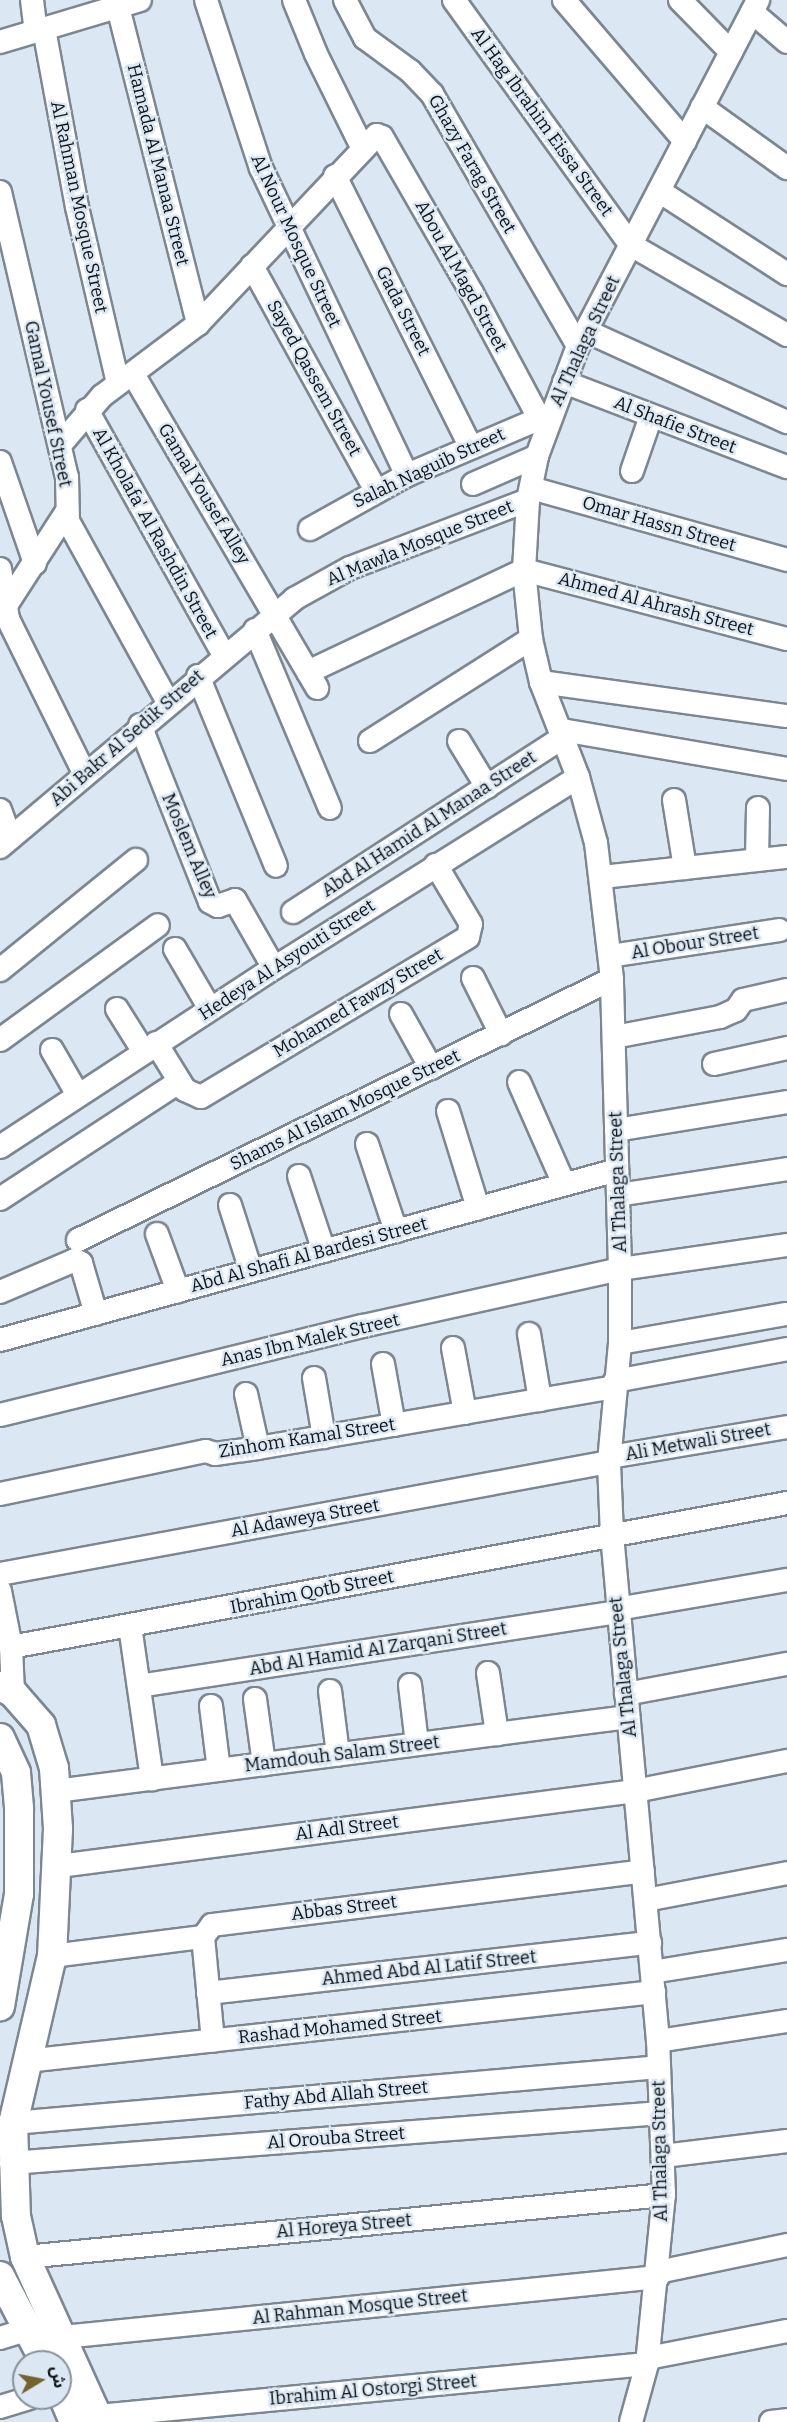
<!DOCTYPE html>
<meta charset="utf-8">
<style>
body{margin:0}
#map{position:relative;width:787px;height:2422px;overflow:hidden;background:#dbe8f3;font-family:Bitter,"Noto Sans Arabic",serif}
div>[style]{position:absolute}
.roads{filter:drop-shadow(2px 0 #7c8791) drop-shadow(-2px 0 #7c8791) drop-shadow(0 2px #7c8791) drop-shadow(0 -2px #7c8791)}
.minor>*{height:22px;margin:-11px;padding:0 11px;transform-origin:11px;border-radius:11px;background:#fff}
.tertiary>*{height:28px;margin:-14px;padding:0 14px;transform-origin:14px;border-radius:14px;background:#fff}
span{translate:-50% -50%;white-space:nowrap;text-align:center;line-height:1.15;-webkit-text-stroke:4.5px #dbe8f3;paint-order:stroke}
.street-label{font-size:18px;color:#0e1216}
.north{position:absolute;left:12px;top:2350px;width:60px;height:60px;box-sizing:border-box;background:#dbe8f3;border:2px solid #89929b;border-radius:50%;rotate:80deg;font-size:16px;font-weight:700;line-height:24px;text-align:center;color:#0e1216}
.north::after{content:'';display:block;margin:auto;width:21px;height:27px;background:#746331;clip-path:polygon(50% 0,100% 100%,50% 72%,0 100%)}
</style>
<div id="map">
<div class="roads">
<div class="minor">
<i style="left:32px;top:0;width:31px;rotate:83deg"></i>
<i style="left:206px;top:0;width:177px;rotate:71.9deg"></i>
<i style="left:261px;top:168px;width:340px;rotate:64.6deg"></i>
<i style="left:294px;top:0;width:58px;rotate:67.8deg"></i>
<i style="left:316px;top:54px;width:104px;rotate:63.7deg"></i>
<i style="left:345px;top:0;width:43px;rotate:62.2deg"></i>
<i style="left:365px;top:38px;width:56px;rotate:36.3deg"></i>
<i style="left:410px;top:71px;width:32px;rotate:46deg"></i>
<i style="left:432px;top:94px;width:291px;rotate:59.9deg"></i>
<i style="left:454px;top:0;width:302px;rotate:54.2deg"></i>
<i style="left:631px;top:245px;width:180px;rotate:30deg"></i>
<i style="left:564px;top:0;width:186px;rotate:49.4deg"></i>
<i style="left:680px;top:0;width:73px;rotate:45.6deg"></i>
<i style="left:118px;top:7px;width:327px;rotate:75.8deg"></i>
<i style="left:752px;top:12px;width:46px;rotate:40.6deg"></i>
<i style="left:44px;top:29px;width:181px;rotate:79.5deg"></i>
<i style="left:77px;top:207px;width:181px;rotate:76.9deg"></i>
<i style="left:0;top:42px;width:146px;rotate:-16.7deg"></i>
<i style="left:702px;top:107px;width:105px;rotate:35.7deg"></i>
<i style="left:335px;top:176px;width:302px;rotate:63.4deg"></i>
<i style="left:659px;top:191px;width:153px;rotate:33deg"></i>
<i style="left:0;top:192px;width:293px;rotate:76.8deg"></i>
<i style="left:67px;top:477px;width:44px;rotate:88.7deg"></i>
<i style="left:68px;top:521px;width:207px;rotate:61.1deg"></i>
<i style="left:252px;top:266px;width:257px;rotate:61.1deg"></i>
<i style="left:586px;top:331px;width:221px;rotate:24.4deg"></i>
<i style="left:133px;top:374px;width:364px;rotate:59.6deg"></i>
<i style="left:564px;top:382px;width:239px;rotate:20.9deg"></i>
<i style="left:87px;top:410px;width:281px;rotate:60.8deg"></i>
<i style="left:60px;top:445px;width:65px;rotate:-49.4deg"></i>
<i style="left:102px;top:396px;width:120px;rotate:-36.9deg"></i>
<i style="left:198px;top:324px;width:260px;rotate:-46.6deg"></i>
<i style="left:377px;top:135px;width:5px;rotate:22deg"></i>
<i style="left:382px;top:137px;width:180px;rotate:60deg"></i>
<i style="left:472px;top:293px;width:142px;rotate:61.8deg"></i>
<i style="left:0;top:462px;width:107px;rotate:70.9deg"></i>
<i style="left:632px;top:471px;width:58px;rotate:-70.9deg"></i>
<i style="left:473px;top:484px;width:70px;rotate:-23.6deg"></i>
<i style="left:531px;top:488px;width:266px;rotate:15.7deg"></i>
<i style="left:310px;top:529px;width:111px;rotate:-29.1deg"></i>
<i style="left:407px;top:475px;width:156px;rotate:-23deg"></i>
<i style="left:0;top:569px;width:51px;rotate:80.9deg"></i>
<i style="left:8px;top:619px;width:172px;rotate:63.7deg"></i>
<i style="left:5px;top:607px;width:114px;rotate:-57.1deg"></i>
<i style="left:255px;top:630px;width:193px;rotate:67.2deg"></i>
<i style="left:308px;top:672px;width:239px;rotate:-25.3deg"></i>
<i style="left:524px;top:570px;width:272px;rotate:14.7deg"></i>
<i style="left:198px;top:676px;width:205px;rotate:67.7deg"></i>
<i style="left:541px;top:682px;width:248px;rotate:7.9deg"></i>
<i style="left:140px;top:725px;width:190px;rotate:68.4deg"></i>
<i style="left:210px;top:902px;width:9px;rotate:27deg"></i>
<i style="left:218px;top:906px;width:18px;rotate:-19deg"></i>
<i style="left:235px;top:900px;width:78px;rotate:60.2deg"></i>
<i style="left:562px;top:730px;width:228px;rotate:9.8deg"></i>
<i style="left:370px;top:741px;width:191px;rotate:-32.4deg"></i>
<i style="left:459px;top:741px;width:54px;rotate:58.7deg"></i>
<i style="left:674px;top:800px;width:69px;rotate:80.8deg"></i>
<i style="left:0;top:810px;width:30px;rotate:70deg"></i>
<i style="left:0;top:847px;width:385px;rotate:-40.1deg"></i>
<i style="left:294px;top:599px;width:64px;rotate:-29deg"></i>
<i style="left:350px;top:568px;width:191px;rotate:-20.9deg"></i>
<i style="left:757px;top:860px;width:52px;rotate:-88.9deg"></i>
<i style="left:602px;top:877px;width:186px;rotate:-6.2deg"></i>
<i style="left:293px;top:912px;width:323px;rotate:-32.9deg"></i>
<i style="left:175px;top:949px;width:69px;rotate:59.7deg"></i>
<i style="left:610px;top:956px;width:171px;rotate:-8.7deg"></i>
<i style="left:0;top:970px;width:175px;rotate:-39deg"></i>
<i style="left:473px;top:978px;width:63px;rotate:63.4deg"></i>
<i style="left:117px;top:1009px;width:51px;rotate:57.9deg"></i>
<i style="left:401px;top:1014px;width:62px;rotate:60.9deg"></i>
<i style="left:614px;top:1037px;width:108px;rotate:-10.7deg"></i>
<i style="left:720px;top:1017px;width:17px;rotate:-24deg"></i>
<i style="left:736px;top:1010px;width:12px;rotate:-55deg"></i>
<i style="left:743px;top:1000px;width:45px;rotate:-12.8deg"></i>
<i style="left:0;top:1040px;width:195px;rotate:-36deg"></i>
<i style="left:156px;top:1043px;width:55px;rotate:58.3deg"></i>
<i style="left:185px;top:1090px;width:17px;rotate:24deg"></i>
<i style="left:201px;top:1097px;width:311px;rotate:-30.9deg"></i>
<i style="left:468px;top:937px;width:13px;rotate:-77deg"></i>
<i style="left:471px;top:924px;width:69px;rotate:-120.7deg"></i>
<i style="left:52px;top:1050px;width:52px;rotate:60deg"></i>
<i style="left:714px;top:1064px;width:75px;rotate:-12.4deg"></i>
<i style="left:519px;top:1082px;width:111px;rotate:66.2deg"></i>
<i style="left:448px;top:1111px;width:102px;rotate:72.8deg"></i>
<i style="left:616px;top:1130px;width:173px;rotate:-9.3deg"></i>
<i style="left:367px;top:1144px;width:92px;rotate:71.6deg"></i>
<i style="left:0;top:1147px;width:327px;rotate:-33.2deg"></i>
<i style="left:274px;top:968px;width:359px;rotate:-32.1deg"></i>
<i style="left:299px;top:1176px;width:79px;rotate:71.6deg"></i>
<i style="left:618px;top:1195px;width:171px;rotate:-8.7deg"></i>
<i style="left:0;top:1199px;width:214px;rotate:-33.2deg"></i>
<i style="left:230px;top:1205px;width:69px;rotate:72.3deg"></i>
<i style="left:157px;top:1234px;width:61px;rotate:69.8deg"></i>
<i style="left:78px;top:1240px;width:594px;rotate:-26.05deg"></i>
<i style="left:0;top:1292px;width:82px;rotate:-23.1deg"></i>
<i style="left:75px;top:1260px;width:7px;rotate:27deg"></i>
<i style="left:81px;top:1263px;width:53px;rotate:73.6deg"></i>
<i style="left:529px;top:1334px;width:67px;rotate:80.5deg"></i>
<i style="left:0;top:1340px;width:640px;rotate:-15.4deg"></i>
<i style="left:620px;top:1343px;width:169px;rotate:-9.9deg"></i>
<i style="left:453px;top:1348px;width:66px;rotate:79.5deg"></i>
<i style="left:383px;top:1364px;width:62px;rotate:79.8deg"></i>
<i style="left:314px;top:1378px;width:60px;rotate:80.4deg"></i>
<i style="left:615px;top:1381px;width:175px;rotate:-10.5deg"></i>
<i style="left:246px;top:1394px;width:55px;rotate:77.5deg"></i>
<i style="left:0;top:1415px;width:374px;rotate:-13.8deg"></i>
<i style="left:363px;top:1326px;width:263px;rotate:-12.5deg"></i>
<i style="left:620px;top:1269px;width:169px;rotate:-8.2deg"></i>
<i style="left:610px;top:1457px;width:180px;rotate:-9.6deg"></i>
<i style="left:0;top:1494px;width:210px;rotate:-11.8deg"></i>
<i style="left:206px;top:1451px;width:9px;rotate:18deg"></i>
<i style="left:215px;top:1454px;width:43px;rotate:-7.9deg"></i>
<i style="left:258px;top:1448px;width:362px;rotate:-9.7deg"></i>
<i style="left:0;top:1574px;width:619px;rotate:-10.42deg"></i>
<i style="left:0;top:1591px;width:57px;rotate:78.9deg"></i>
<i style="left:11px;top:1647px;width:46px;rotate:87.5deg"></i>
<i style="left:617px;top:1609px;width:172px;rotate:-9.7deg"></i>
<i style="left:130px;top:1626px;width:155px;rotate:81.8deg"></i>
<i style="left:11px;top:1647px;width:789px;rotate:-10.51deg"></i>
<i style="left:488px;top:1673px;width:62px;rotate:81.6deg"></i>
<i style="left:410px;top:1685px;width:59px;rotate:83.2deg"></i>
<i style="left:139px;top:1686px;width:484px;rotate:-8.8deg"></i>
<i style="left:330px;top:1691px;width:64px;rotate:82.8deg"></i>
<i style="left:626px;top:1694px;width:164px;rotate:-10.6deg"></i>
<i style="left:255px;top:1699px;width:66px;rotate:82.1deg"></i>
<i style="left:211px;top:1706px;width:64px;rotate:82.9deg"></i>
<i style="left:56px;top:1791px;width:577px;rotate:-7.37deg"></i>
<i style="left:59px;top:1866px;width:581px;rotate:-7.42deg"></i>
<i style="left:635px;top:1791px;width:155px;rotate:-11.2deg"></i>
<i style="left:646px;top:1900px;width:144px;rotate:-10.8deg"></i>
<i style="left:203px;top:1937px;width:104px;rotate:84.5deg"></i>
<i style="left:52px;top:1956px;width:152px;rotate:-7.2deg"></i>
<i style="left:203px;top:1937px;width:15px;rotate:-53deg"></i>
<i style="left:212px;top:1925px;width:434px;rotate:-7.1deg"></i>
<i style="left:652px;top:1972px;width:137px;rotate:-9.3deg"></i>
<i style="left:208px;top:1993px;width:445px;rotate:-6.5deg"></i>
<i style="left:658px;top:2041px;width:131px;rotate:-8.8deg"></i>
<i style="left:26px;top:2061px;width:632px;rotate:-6.27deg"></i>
<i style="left:13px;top:2123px;width:648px;rotate:-4.95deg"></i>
<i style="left:663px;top:2156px;width:125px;rotate:-6.9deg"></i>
<i style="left:11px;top:2163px;width:652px;rotate:-4.4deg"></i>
<i style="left:25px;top:2257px;width:642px;rotate:-5.54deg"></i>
<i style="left:658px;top:2272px;width:132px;rotate:-11.8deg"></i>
<i style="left:63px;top:2337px;width:598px;rotate:-5.76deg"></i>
<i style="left:0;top:2338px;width:28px;rotate:-17deg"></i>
<i style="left:648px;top:2358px;width:142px;rotate:-11deg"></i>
<i style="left:0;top:2407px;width:30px;rotate:-17deg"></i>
<i style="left:98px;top:2416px;width:551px;rotate:-5.41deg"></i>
<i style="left:631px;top:2422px;width:60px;rotate:-74.6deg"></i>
<i style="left:647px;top:2364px;width:170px;rotate:-84.3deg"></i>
<i style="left:664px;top:2195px;width:154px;rotate:-92.2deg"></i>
<i style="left:658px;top:2041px;width:508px;rotate:-95.19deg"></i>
<i style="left:612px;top:1535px;width:73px;rotate:-92.4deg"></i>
<i style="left:609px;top:1462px;width:120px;rotate:-84.7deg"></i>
<i style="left:620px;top:1343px;width:74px;rotate:-90deg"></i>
<i style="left:620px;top:1269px;width:290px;rotate:-91.6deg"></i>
<i style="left:612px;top:979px;width:137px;rotate:-96.7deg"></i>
<i style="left:596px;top:843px;width:68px;rotate:-105.3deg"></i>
<i style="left:578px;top:777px;width:102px;rotate:-111.3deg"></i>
<i style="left:541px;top:682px;width:44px;rotate:-103.1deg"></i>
<i style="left:531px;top:639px;width:69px;rotate:-95.8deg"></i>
<i style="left:524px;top:570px;width:70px;rotate:-86.7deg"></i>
<i style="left:528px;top:500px;width:45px;rotate:-78.4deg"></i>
<i style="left:537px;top:456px;width:117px;rotate:-69.6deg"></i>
<i style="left:578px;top:346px;width:390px;rotate:-62.5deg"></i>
<i style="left:771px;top:2422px;width:16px;rotate:-7deg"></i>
</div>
<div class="tertiary">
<i style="left:0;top:1686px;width:15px;rotate:28deg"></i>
<i style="left:13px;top:1693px;width:43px;rotate:48.8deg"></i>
<i style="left:41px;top:1725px;width:45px;rotate:73.2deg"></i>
<i style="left:54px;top:1768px;width:61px;rotate:86.2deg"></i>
<i style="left:58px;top:1829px;width:127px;rotate:92.7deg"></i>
<i style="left:52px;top:1956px;width:171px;rotate:103.1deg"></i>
<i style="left:13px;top:2123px;width:93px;rotate:88.2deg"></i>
<i style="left:16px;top:2216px;width:42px;rotate:77.6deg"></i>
<i style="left:25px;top:2257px;width:181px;rotate:65.6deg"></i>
<i style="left:0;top:1738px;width:38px;rotate:65deg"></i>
<i style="left:16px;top:1773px;width:36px;rotate:85deg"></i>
<i style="left:19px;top:1809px;width:85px;rotate:90deg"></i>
<i style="left:19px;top:1894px;width:114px;rotate:99.6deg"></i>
<i style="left:0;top:2276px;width:97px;rotate:62.4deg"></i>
<i style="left:60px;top:2389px;width:36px;rotate:67deg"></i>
</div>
</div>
<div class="street-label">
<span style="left:542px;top:122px;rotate:54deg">Al Hag Ibrahim Eissa Street</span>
<span style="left:472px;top:164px;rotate:60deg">Ghazy Farag Street</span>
<span style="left:158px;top:165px;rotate:76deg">Hamada Al Manaa Street</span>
<span style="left:79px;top:207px;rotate:78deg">Al Rahman Mosque Street</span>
<span style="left:296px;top:241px;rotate:65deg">Al Nour Mosque Street</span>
<span style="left:461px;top:276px;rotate:61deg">Abou Al Magd Street</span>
<span style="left:403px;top:311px;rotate:63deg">Gada Street</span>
<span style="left:585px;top:341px;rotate:-65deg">Al Thalaga Street</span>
<span style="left:314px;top:378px;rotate:61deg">Sayed Qassem Street</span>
<span style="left:48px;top:404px;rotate:78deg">Gamal Yousef Street</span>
<span style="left:675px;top:425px;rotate:21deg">Al Shafie Street</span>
<span style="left:429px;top:468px;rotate:-25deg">Salah Naguib Street</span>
<span style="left:204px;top:494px;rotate:59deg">Gamal Yousef Alley</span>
<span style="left:659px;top:524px;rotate:16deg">Omar Hassn Street</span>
<span style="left:155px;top:533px;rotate:61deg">Al Kholafa' Al Rashdin Street</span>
<span style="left:420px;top:543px;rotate:-22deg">Al Mawla Mosque Street</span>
<span style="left:656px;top:604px;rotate:15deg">Ahmed Al Ahrash Street</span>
<span style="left:127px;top:738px;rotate:-41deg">Abi Bakr Al Sedik Street</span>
<span style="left:429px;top:824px;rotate:-33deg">Abd Al Hamid Al Manaa Street</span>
<span style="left:189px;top:846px;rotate:67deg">Moslem Alley</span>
<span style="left:695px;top:943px;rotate:-9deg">Al Obour Street</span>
<span style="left:287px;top:960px;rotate:-33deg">Hedeya Al Asyouti Street</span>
<span style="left:358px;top:1003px;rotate:-31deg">Mohamed Fawzy Street</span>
<span style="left:345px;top:1110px;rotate:-26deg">Shams Al Islam Mosque Street</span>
<span style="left:618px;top:1182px;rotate:-92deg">Al Thalaga Street</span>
<span style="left:309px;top:1255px;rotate:-15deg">Abd Al Shafi Al Bardesi Street</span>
<span style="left:310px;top:1340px;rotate:-13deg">Anas Ibn Malek Street</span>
<span style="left:307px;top:1438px;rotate:-9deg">Zinhom Kamal Street</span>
<span style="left:698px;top:1442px;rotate:-10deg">Ali Metwali Street</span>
<span style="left:305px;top:1518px;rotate:-10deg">Al Adaweya Street</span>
<span style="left:312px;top:1592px;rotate:-11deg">Ibrahim Qotb Street</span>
<span style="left:378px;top:1649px;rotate:-9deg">Abd Al Hamid Al Zarqani Street</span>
<span style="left:623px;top:1667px;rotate:-96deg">Al Thalaga Street</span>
<span style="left:342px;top:1754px;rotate:-7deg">Mamdouh Salam Street</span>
<span style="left:347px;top:1828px;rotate:-7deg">Al Adl Street</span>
<span style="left:344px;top:1908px;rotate:-7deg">Abbas Street</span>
<span style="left:429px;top:1968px;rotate:-6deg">Ahmed Abd Al Latif Street</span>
<span style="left:340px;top:2027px;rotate:-6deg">Rashad Mohamed Street</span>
<span style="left:336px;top:2095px;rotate:-5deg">Fathy Abd Allah Street</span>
<span style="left:336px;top:2138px;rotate:-4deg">Al Orouba Street</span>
<span style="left:660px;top:2151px;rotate:-91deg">Al Thalaga Street</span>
<span style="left:344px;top:2226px;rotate:-5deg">Al Horeya Street</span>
<span style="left:360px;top:2307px;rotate:-6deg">Al Rahman Mosque Street</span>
<span style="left:373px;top:2390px;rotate:-5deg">Ibrahim Al Ostorgi Street</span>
</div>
<div class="north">ش</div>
</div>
